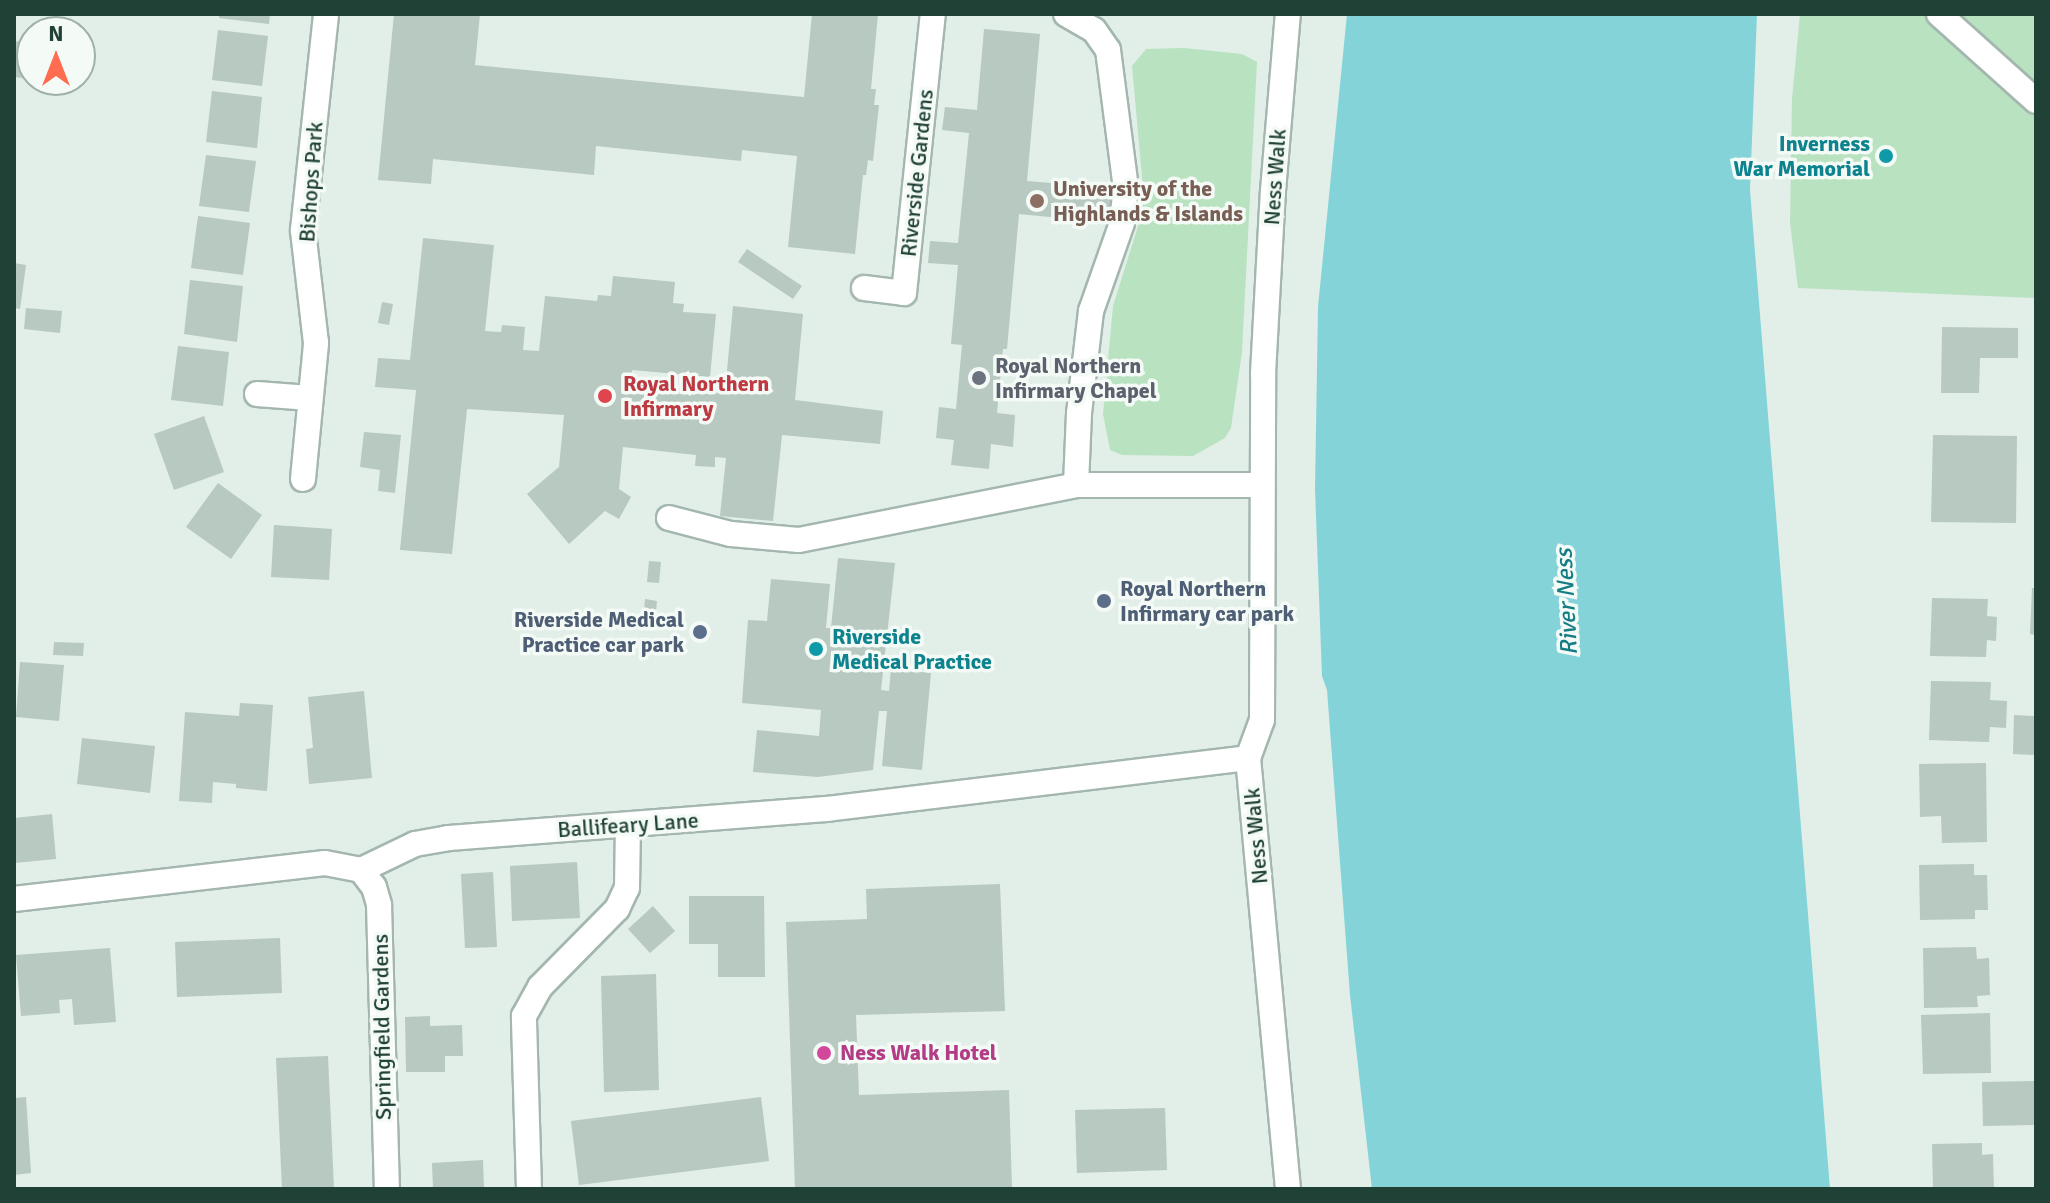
<!DOCTYPE html>
<style>
body{margin:0}
#map{position:relative;width:2050px;height:1203px;overflow:hidden;background:#e2eee8;font-family:Signika,sans-serif}
div>[style]{position:absolute}
.green>*{inset:0;background:#b9e2c0}
.water>*{inset:0;background:#84d3d9}
.building>*{inset:0;background:#b7c9c1}
.roads{filter:drop-shadow(2px 0 #a4b7af) drop-shadow(-2px 0 #a4b7af) drop-shadow(0 2px #a4b7af) drop-shadow(0 -2px #a4b7af)}
.minor>*{height:24px;margin:-12px;padding:0 12px;transform-origin:12px;border-radius:12px;background:#fff}
.dots>*{width:22px;height:22px;translate:-50% -50%;box-sizing:border-box;border:4px solid #f4faf6;border-radius:50%}
span{translate:-50% -50%;white-space:nowrap;text-align:center;line-height:1.15;-webkit-text-stroke:7px #f4faf6;paint-order:stroke}
.culture-label{font-size:22px;color:#0d838f;font-weight:700}
.right{translate:-100% -50%;text-align:right}
.left{translate:0 -50%;text-align:left}
.street-label{font-size:22px;color:#204236}
.education-label{font-size:22px;color:#785e54;font-weight:700}
.worship-label{font-size:22px;color:#5b616d;font-weight:700}
.health-label{font-size:22px;color:#be3a42;font-weight:700}
.service-label{font-size:22px;color:#4e5e75;font-weight:700}
.hotel-label{font-size:22px;color:#b23c85;font-weight:700}
.water-label{font-size:24px;color:#137c85;font-style:italic}
.frame{position:absolute;inset:0;border:16px solid #204236;pointer-events:none}
.north{position:absolute;left:16px;top:16px;width:80px;height:80px;box-sizing:border-box;background:#f4faf6;border:2px solid #9fb0a9;border-radius:50%;rotate:0deg;font-size:22px;font-weight:700;line-height:32px;text-align:center;color:#204236}
.north::after{content:'';display:block;margin:auto;width:28px;height:36px;background:#ff6c50;clip-path:polygon(50% 0,100% 100%,50% 72%,0 100%)}
</style>
<div id="map">
<div class="green">
<i style="clip-path:polygon(1800px 14px,2036px 14px,2036px 298px,1798px 288px,1790px 223px,1792px 99px)"></i>
<i style="clip-path:polygon(1184px 48px,1242px 54px,1257px 62px,1242px 352px,1231px 428px,1225px 438px,1193px 456px,1122px 455px,1110px 450px,1103px 414px,1113px 306px,1139px 223px,1143px 188px,1132px 66px,1146px 49px)"></i>
</div>
<div class="water">
<i style="clip-path:polygon(1347px 14px,1757px 14px,1750px 190px,1830px 1189px,1372px 1189px,1350px 995px,1327px 690px,1322px 676px,1315px 489px,1318px 307px)"></i>
</div>
<div class="building">
<i style="clip-path:polygon(219px 14px,270px 14px,269px 24px,219px 18px)"></i>
<i style="clip-path:polygon(394px 14px,480px 14px,475px 65px,804px 97px,812px 14px,878px 14px,871px 89px,876px 89px,874px 105px,879px 105px,873px 161px,868px 160px,866px 175px,863px 175px,855px 254px,788px 247px,797px 156px,742px 150px,741px 161px,596px 146px,594px 175px,433px 159px,431px 184px,378px 180px)"></i>
<i style="clip-path:polygon(984px 29px,1040px 34px,1027px 181px,1113px 188px,1110px 223px,1019px 214px,1007px 349px,1003px 349px,997px 413px,1015px 415px,1013px 447px,991px 444px,989px 469px,951px 465px,954px 440px,936px 438px,939px 407px,956px 409px,962px 345px,951px 344px,958px 265px,928px 263px,930px 241px,958px 243px,969px 133px,942px 130px,945px 107px,977px 110px)"></i>
<i style="clip-path:polygon(218px 30px,268px 36px,262px 86px,212px 80px)"></i>
<i style="clip-path:polygon(14px 41px,32px 43px,32px 79px,14px 77px)"></i>
<i style="clip-path:polygon(212px 91px,262px 97px,257px 148px,206px 142px)"></i>
<i style="clip-path:polygon(206px 155px,256px 161px,249px 212px,199px 206px)"></i>
<i style="clip-path:polygon(198px 216px,250px 223px,243px 275px,191px 268px)"></i>
<i style="clip-path:polygon(423px 238px,494px 245px,485px 331px,501px 332px,502px 325px,525px 327px,523px 350px,539px 351px,545px 296px,597px 301px,598px 295px,611px 296px,613px 276px,675px 282px,673px 303px,684px 304px,683px 312px,716px 314px,710px 377px,632px 370px,631px 383px,725px 392px,733px 306px,803px 314px,795px 400px,883px 411px,880px 444px,782px 435px,773px 521px,720px 516px,726px 458px,715px 457px,715px 467px,695px 466px,696px 455px,623px 447px,619px 489px,631px 497px,619px 519px,605px 511px,569px 544px,527px 494px,559px 467px,564px 415px,467px 409px,452px 554px,400px 550px,416px 390px,375px 387px,378px 358px,410px 360px)"></i>
<i style="clip-path:polygon(747px 249px,802px 286px,793px 299px,738px 262px)"></i>
<i style="clip-path:polygon(14px 263px,26px 265px,20px 309px,14px 308px)"></i>
<i style="clip-path:polygon(190px 280px,243px 286px,237px 342px,184px 334px)"></i>
<i style="clip-path:polygon(382px 302px,393px 304px,389px 325px,378px 323px)"></i>
<i style="clip-path:polygon(26px 308px,62px 311px,60px 333px,24px 329px)"></i>
<i style="clip-path:polygon(1942px 327px,2018px 328px,2018px 358px,1980px 358px,1979px 393px,1941px 393px)"></i>
<i style="clip-path:polygon(178px 346px,229px 352px,223px 406px,171px 400px)"></i>
<i style="clip-path:polygon(204px 416px,224px 472px,174px 490px,154px 434px)"></i>
<i style="clip-path:polygon(364px 432px,401px 435px,395px 493px,378px 491px,380px 470px,360px 467px)"></i>
<i style="clip-path:polygon(1933px 435px,2017px 436px,2016px 523px,1931px 522px)"></i>
<i style="clip-path:polygon(218px 483px,262px 515px,231px 559px,186px 527px)"></i>
<i style="clip-path:polygon(274px 525px,332px 529px,329px 580px,271px 577px)"></i>
<i style="clip-path:polygon(838px 558px,895px 563px,881px 690px,889px 691px,891px 669px,931px 673px,922px 770px,882px 766px,887px 711px,879px 711px,873px 770px,818px 777px,753px 772px,757px 730px,819px 736px,821px 710px,742px 703px,748px 620px,767px 621px,771px 579px,830px 584px,826px 628px,831px 628px)"></i>
<i style="clip-path:polygon(649px 561px,661px 562px,659px 583px,647px 582px)"></i>
<i style="clip-path:polygon(2032px 588px,2036px 588px,2036px 635px,2030px 634px)"></i>
<i style="clip-path:polygon(1932px 598px,1988px 599px,1987px 616px,1997px 617px,1996px 641px,1987px 640px,1986px 657px,1930px 656px)"></i>
<i style="clip-path:polygon(645px 599px,657px 601px,655px 622px,643px 621px)"></i>
<i style="clip-path:polygon(54px 642px,84px 643px,83px 656px,53px 655px)"></i>
<i style="clip-path:polygon(20px 662px,64px 665px,59px 721px,16px 717px)"></i>
<i style="clip-path:polygon(1931px 681px,1991px 682px,1990px 700px,2007px 701px,2006px 728px,1990px 727px,1989px 742px,1929px 740px)"></i>
<i style="clip-path:polygon(364px 691px,372px 778px,309px 784px,306px 749px,313px 748px,308px 697px)"></i>
<i style="clip-path:polygon(240px 703px,273px 705px,267px 791px,236px 788px,236px 784px,213px 782px,212px 803px,179px 801px,185px 712px,239px 716px)"></i>
<i style="clip-path:polygon(2014px 715px,2036px 716px,2036px 755px,2013px 754px)"></i>
<i style="clip-path:polygon(82px 738px,155px 746px,150px 793px,77px 784px)"></i>
<i style="clip-path:polygon(1986px 763px,1987px 842px,1942px 843px,1941px 816px,1920px 817px,1919px 764px)"></i>
<i style="clip-path:polygon(52px 814px,56px 859px,14px 863px,14px 818px)"></i>
<i style="clip-path:polygon(577px 862px,580px 918px,512px 921px,510px 866px)"></i>
<i style="clip-path:polygon(1974px 864px,1974px 875px,1987px 875px,1988px 910px,1975px 910px,1975px 919px,1920px 920px,1919px 865px)"></i>
<i style="clip-path:polygon(493px 872px,497px 947px,465px 948px,461px 874px)"></i>
<i style="clip-path:polygon(1000px 884px,1005px 1011px,856px 1015px,859px 1095px,1009px 1090px,1012px 1188px,795px 1189px,786px 922px,867px 919px,866px 889px)"></i>
<i style="clip-path:polygon(689px 896px,764px 896px,765px 977px,718px 977px,718px 944px,689px 944px)"></i>
<i style="clip-path:polygon(653px 906px,675px 931px,650px 953px,628px 929px)"></i>
<i style="clip-path:polygon(280px 938px,282px 993px,177px 997px,175px 942px)"></i>
<i style="clip-path:polygon(1976px 947px,1977px 959px,1989px 958px,1990px 995px,1977px 996px,1978px 1007px,1924px 1008px,1923px 948px)"></i>
<i style="clip-path:polygon(110px 948px,116px 1022px,74px 1025px,72px 999px,59px 1000px,60px 1013px,21px 1016px,16px 955px)"></i>
<i style="clip-path:polygon(656px 974px,659px 1090px,604px 1092px,601px 976px)"></i>
<i style="clip-path:polygon(1990px 1013px,1991px 1073px,1923px 1074px,1921px 1015px)"></i>
<i style="clip-path:polygon(430px 1016px,430px 1026px,462px 1025px,463px 1056px,445px 1056px,445px 1072px,406px 1072px,405px 1017px)"></i>
<i style="clip-path:polygon(328px 1056px,334px 1189px,282px 1189px,276px 1058px)"></i>
<i style="clip-path:polygon(2036px 1081px,2036px 1125px,1983px 1126px,1982px 1082px)"></i>
<i style="clip-path:polygon(26px 1097px,31px 1173px,14px 1175px,14px 1098px)"></i>
<i style="clip-path:polygon(761px 1097px,769px 1161px,579px 1185px,571px 1121px)"></i>
<i style="clip-path:polygon(1165px 1108px,1167px 1170px,1077px 1173px,1075px 1110px)"></i>
<i style="clip-path:polygon(1982px 1143px,1982px 1155px,1993px 1154px,1994px 1189px,1933px 1189px,1932px 1144px)"></i>
<i style="clip-path:polygon(483px 1160px,484px 1189px,433px 1189px,432px 1163px)"></i>
</div>
<div class="roads">
<div class="minor">
<i style="left:1066px;top:14px;width:32px;rotate:30deg"></i>
<i style="left:1094px;top:30px;width:24px;rotate:55deg"></i>
<i style="left:1108px;top:50px;width:139px;rotate:82.6deg"></i>
<i style="left:1126px;top:188px;width:35px;rotate:97deg"></i>
<i style="left:1122px;top:223px;width:93px;rotate:109.4deg"></i>
<i style="left:1091px;top:311px;width:103px;rotate:96.7deg"></i>
<i style="left:1079px;top:413px;width:72px;rotate:92.4deg"></i>
<i style="left:1939px;top:14px;width:130px;rotate:41.9deg"></i>
<i style="left:864px;top:288px;width:40px;rotate:7.1deg"></i>
<i style="left:904px;top:293px;width:281px;rotate:-84.1deg"></i>
<i style="left:257px;top:394px;width:53px;rotate:4.3deg"></i>
<i style="left:303px;top:479px;width:137px;rotate:-84.5deg"></i>
<i style="left:316px;top:343px;width:114px;rotate:-96.6deg"></i>
<i style="left:303px;top:230px;width:217px;rotate:-83.9deg"></i>
<i style="left:669px;top:518px;width:64px;rotate:14.5deg"></i>
<i style="left:731px;top:534px;width:68px;rotate:5deg"></i>
<i style="left:799px;top:540px;width:282px;rotate:-11.2deg"></i>
<i style="left:1076px;top:485px;width:186px"></i>
<i style="left:361px;top:870px;width:21px;rotate:53deg"></i>
<i style="left:374px;top:887px;width:19px;rotate:74deg"></i>
<i style="left:379px;top:905px;width:284px;rotate:88.4deg"></i>
<i style="left:14px;top:899px;width:313px;rotate:-6.6deg"></i>
<i style="left:325px;top:863px;width:37px;rotate:11deg"></i>
<i style="left:361px;top:870px;width:60px;rotate:-25.7deg"></i>
<i style="left:415px;top:844px;width:34px;rotate:-10deg"></i>
<i style="left:448px;top:838px;width:380px;rotate:-4.4deg"></i>
<i style="left:827px;top:809px;width:424px;rotate:-6.9deg"></i>
<i style="left:529px;top:1189px;width:173px;rotate:-91.7deg"></i>
<i style="left:524px;top:1016px;width:33px;rotate:-61deg"></i>
<i style="left:540px;top:987px;width:110px;rotate:-45.4deg"></i>
<i style="left:617px;top:909px;width:23px;rotate:-65deg"></i>
<i style="left:627px;top:888px;width:63px;rotate:-89.1deg"></i>
<i style="left:1288px;top:1189px;width:433px;rotate:-95.3deg"></i>
<i style="left:1248px;top:758px;width:40px;rotate:-69.8deg"></i>
<i style="left:1262px;top:720px;width:346px;rotate:-89.8deg"></i>
<i style="left:1263px;top:374px;width:183px;rotate:-86.9deg"></i>
<i style="left:1273px;top:191px;width:178px;rotate:-85.2deg"></i>
</div>
</div>
<div class="dots">
<i style="left:1886px;top:156px;background:#0f9aa8"></i>
<i style="left:1037px;top:201px;background:#8d6e63"></i>
<i style="left:979px;top:378px;background:#6b7280"></i>
<i style="left:605px;top:396px;background:#e0444e"></i>
<i style="left:1104px;top:601px;background:#5c6f8a"></i>
<i style="left:700px;top:632px;background:#5c6f8a"></i>
<i style="left:816px;top:649px;background:#0f9aa8"></i>
<i style="left:824px;top:1053px;background:#d1479c"></i>
</div>
<div class="culture-label">
<span class="right" style="left:1870px;top:156px">Inverness<br>War Memorial</span>
<span class="left" style="left:832px;top:649px">Riverside<br>Medical Practice</span>
</div>
<div class="street-label">
<span style="left:917px;top:173px;rotate:-84deg">Riverside Gardens</span>
<span style="left:1275px;top:177px;rotate:-86deg">Ness Walk</span>
<span style="left:311px;top:182px;rotate:-86deg">Bishops Park</span>
<span style="left:628px;top:825px;rotate:-4deg">Ballifeary Lane</span>
<span style="left:1256px;top:836px;rotate:-95deg">Ness Walk</span>
<span style="left:382px;top:1027px;rotate:-91deg">Springfield Gardens</span>
</div>
<div class="education-label">
<span class="left" style="left:1053px;top:201px">University of the<br>Highlands &amp; Islands</span>
</div>
<div class="worship-label">
<span class="left" style="left:995px;top:378px">Royal Northern<br>Infirmary Chapel</span>
</div>
<div class="health-label">
<span class="left" style="left:623px;top:396px">Royal Northern<br>Infirmary</span>
</div>
<div class="service-label">
<span class="left" style="left:1120px;top:601px">Royal Northern<br>Infirmary car park</span>
<span class="right" style="left:684px;top:632px">Riverside Medical<br>Practice car park</span>
</div>
<div class="hotel-label">
<span class="left" style="left:840px;top:1053px">Ness Walk Hotel</span>
</div>
<div class="water-label">
<span style="left:1567px;top:602px;rotate:-93deg">River Ness</span>
</div>
<div class="frame"></div>
<div class="north">N</div>
</div>
